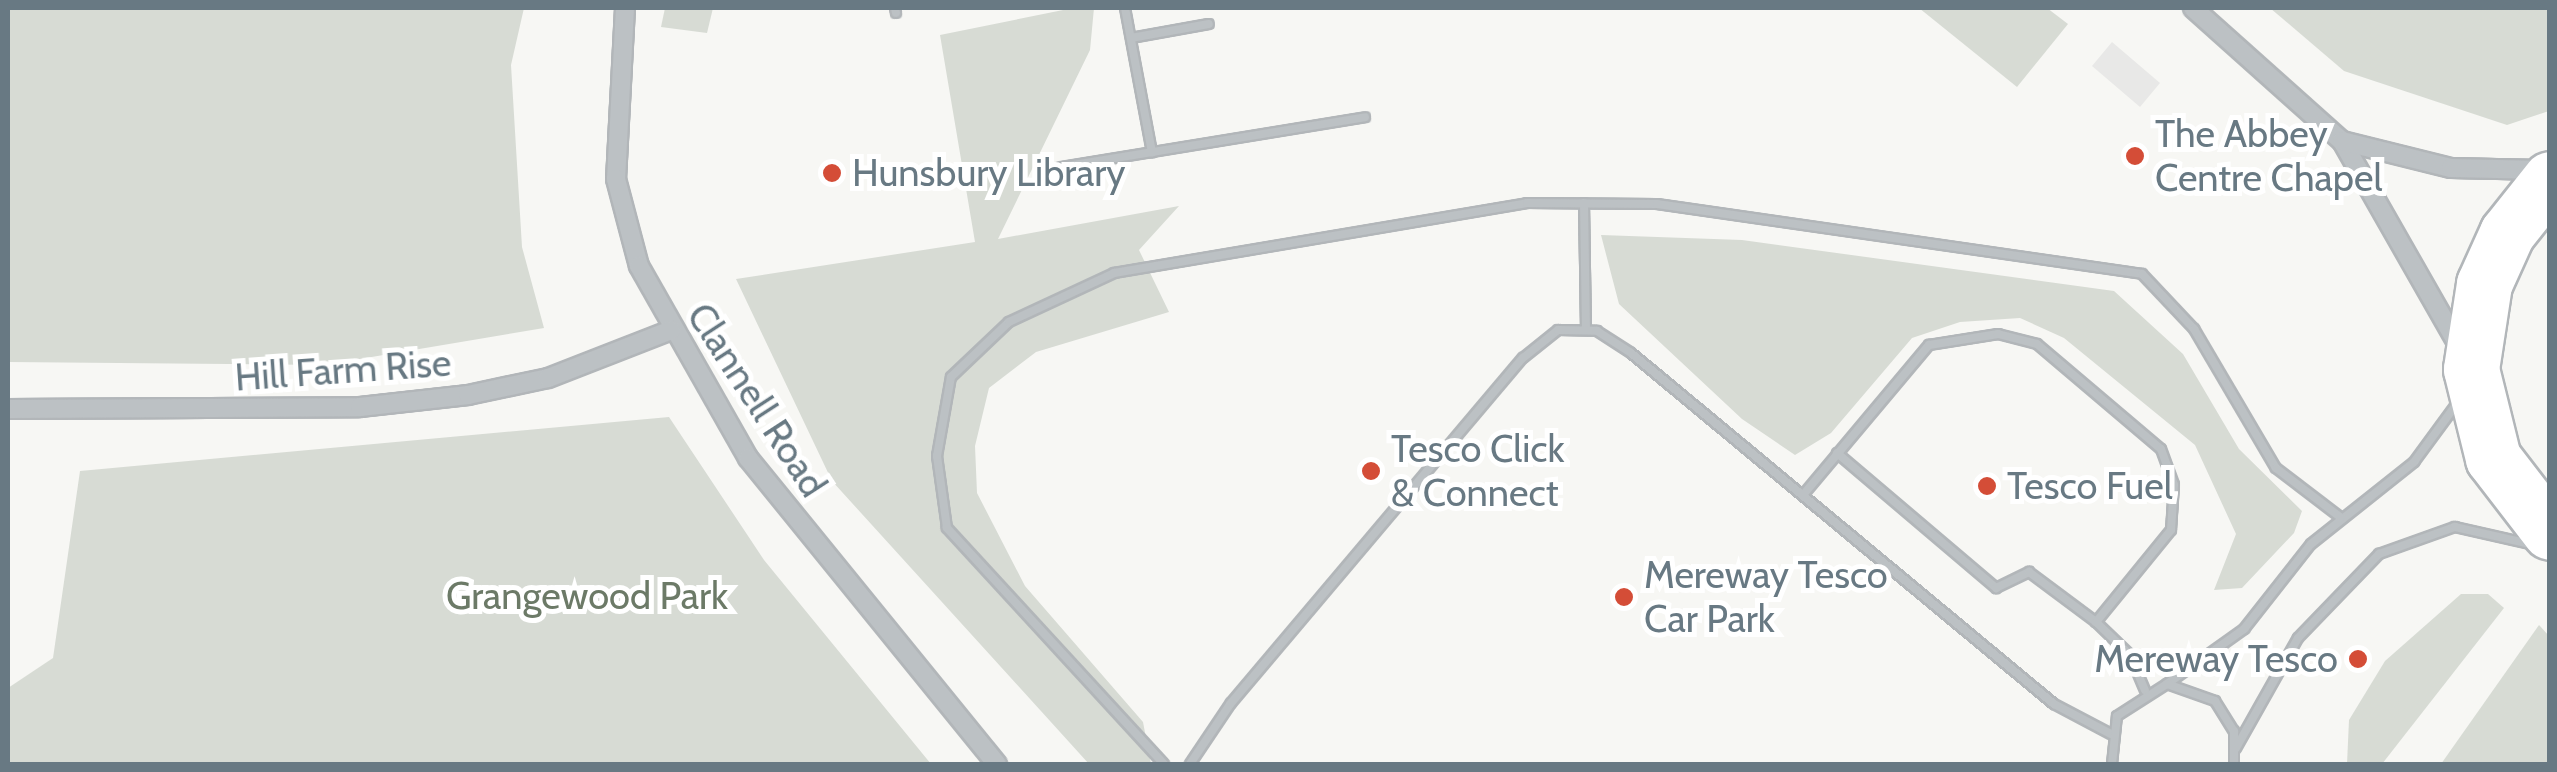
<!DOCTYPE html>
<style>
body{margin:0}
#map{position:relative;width:2557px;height:772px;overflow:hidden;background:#f7f7f4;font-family:Cabin,sans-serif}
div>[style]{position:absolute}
.built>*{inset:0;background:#e8e8e7}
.green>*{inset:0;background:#d7dbd4}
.roads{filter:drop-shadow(2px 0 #b2b6b9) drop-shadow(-2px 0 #b2b6b9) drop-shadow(0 2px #b2b6b9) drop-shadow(0 -2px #b2b6b9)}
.service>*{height:8px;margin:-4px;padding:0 4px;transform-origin:4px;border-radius:4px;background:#bcc1c4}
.tertiary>*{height:18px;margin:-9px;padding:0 9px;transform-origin:9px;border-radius:9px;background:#bcc1c4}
.trunk>*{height:55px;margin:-27.5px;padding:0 27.5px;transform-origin:27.5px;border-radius:27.5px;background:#fff}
.dots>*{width:28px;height:28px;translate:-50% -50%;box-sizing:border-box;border:5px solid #fff;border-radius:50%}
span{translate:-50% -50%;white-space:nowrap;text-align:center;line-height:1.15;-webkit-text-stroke:10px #fff;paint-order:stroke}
.poi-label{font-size:38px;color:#687983}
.left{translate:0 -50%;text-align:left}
.right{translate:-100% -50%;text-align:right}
.street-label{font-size:38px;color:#687983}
.park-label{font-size:38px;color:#6c7a67}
.frame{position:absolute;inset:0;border:10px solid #687983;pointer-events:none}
</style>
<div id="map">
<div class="built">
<i style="clip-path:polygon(2112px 42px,2160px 83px,2140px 107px,2092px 66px)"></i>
</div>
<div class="green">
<i style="clip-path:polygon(8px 8px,524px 8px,511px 65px,522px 247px,544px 328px,324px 365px,8px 362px)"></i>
<i style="clip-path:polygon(665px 8px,713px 8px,707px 33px,661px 27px)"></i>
<i style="clip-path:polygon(1073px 8px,1094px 8px,1090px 50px,998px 239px,1179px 206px,1139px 250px,1169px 312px,1036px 352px,989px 388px,975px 446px,977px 493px,1025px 586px,1143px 722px,1151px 764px,1089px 764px,832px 481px,736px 279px,975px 242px,940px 35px)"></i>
<i style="clip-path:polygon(1919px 8px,2047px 8px,2068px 24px,2017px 87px)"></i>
<i style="clip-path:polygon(2270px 8px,2549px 8px,2549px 111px,2507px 125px,2344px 71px)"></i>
<i style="clip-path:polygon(1601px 235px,1742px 240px,2114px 291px,2183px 354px,2239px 449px,2302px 511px,2294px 533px,2242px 588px,2214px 590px,2236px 534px,2195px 445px,2064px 338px,2020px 318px,1960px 322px,1912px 338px,1831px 433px,1795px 455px,1742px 419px,1619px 304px)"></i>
<i style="clip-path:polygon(669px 417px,764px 560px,931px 764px,8px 764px,8px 688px,53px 658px,80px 471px)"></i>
<i style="clip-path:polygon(2461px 594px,2488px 594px,2504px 608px,2382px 764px,2347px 764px,2349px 720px,2385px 661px)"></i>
<i style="clip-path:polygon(2539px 625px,2549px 636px,2549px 764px,2441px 764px)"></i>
</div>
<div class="roads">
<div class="service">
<i style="left:895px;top:8px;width:5px;rotate:79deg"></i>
<i style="left:1125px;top:8px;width:147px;rotate:79.4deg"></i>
<i style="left:1131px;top:38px;width:79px;rotate:-10.2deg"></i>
<i style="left:1061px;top:167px;width:308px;rotate:-9.3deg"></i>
<i style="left:1584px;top:203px;width:127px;rotate:89.1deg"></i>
<i style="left:1837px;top:453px;width:209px;rotate:40.3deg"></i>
<i style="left:1996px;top:588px;width:37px;rotate:-26deg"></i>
<i style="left:2029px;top:572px;width:84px;rotate:36.7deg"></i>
<i style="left:1803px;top:495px;width:196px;rotate:-50deg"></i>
<i style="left:1929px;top:345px;width:70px;rotate:-9.1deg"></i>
<i style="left:1998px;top:334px;width:40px;rotate:14.4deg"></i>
<i style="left:2037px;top:344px;width:162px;rotate:40.3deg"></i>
<i style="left:2161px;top:449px;width:38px;rotate:70deg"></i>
<i style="left:2174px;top:485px;width:45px;rotate:93.8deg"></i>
<i style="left:2171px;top:530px;width:119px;rotate:129.2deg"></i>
<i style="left:2096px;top:622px;width:47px;rotate:44.1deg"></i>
<i style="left:2130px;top:655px;width:38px;rotate:67deg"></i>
<i style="left:2167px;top:684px;width:95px;rotate:-35.5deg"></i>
<i style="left:2244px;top:629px;width:108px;rotate:-51.8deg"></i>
<i style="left:2311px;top:544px;width:132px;rotate:-38.5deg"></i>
<i style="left:2414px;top:462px;width:74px;rotate:-53.7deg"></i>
<i style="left:2236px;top:748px;width:126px;rotate:-60.6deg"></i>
<i style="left:2298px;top:638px;width:117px;rotate:-46deg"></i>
<i style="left:2379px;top:554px;width:81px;rotate:-19.6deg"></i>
<i style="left:2455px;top:527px;width:77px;rotate:12.8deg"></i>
<i style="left:1164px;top:764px;width:321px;rotate:-132.6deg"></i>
<i style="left:947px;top:528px;width:73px;rotate:-97.9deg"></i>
<i style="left:937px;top:456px;width:80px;rotate:-80deg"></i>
<i style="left:951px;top:377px;width:80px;rotate:-43.5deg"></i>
<i style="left:1009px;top:322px;width:116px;rotate:-25deg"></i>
<i style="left:1114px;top:273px;width:419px;rotate:-9.6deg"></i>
<i style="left:1527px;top:203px;width:130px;rotate:0.4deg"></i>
<i style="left:1657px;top:204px;width:490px;rotate:8.2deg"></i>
<i style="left:2142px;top:274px;width:76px;rotate:46.6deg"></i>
<i style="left:2194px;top:329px;width:161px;rotate:59.5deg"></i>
<i style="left:2276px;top:468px;width:81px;rotate:37.4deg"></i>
<i style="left:1190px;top:764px;width:73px;rotate:-56.1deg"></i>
<i style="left:1231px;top:703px;width:452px;rotate:-49.8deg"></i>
<i style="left:1523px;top:358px;width:45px;rotate:-38.7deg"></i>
<i style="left:1558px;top:330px;width:39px;rotate:1deg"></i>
<i style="left:1597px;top:331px;width:40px;rotate:32.9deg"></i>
<i style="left:1631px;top:353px;width:550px;rotate:39.69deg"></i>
<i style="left:2054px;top:704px;width:64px;rotate:27.8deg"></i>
<i style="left:2112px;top:764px;width:48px;rotate:-84.1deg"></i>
<i style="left:2117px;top:716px;width:59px;rotate:-32.6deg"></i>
<i style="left:2167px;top:684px;width:51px;rotate:19.5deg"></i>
<i style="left:2215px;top:701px;width:36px;rotate:58deg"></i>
<i style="left:2234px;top:731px;width:33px;rotate:90deg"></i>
</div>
<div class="tertiary">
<i style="left:625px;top:8px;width:171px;rotate:93deg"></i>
<i style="left:616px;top:179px;width:90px;rotate:75.2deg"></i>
<i style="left:639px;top:266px;width:221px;rotate:60.4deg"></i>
<i style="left:748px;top:458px;width:395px;rotate:50.9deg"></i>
<i style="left:2193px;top:8px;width:200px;rotate:41.8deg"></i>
<i style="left:2342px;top:141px;width:236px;rotate:60.3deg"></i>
<i style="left:2342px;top:141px;width:112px;rotate:13.9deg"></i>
<i style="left:2451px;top:168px;width:92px;rotate:1.2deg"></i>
<i style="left:8px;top:409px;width:352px;rotate:-0.3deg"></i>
<i style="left:360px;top:407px;width:109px;rotate:-6.3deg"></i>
<i style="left:468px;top:395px;width:82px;rotate:-12deg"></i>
<i style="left:548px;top:378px;width:132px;rotate:-21.3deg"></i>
</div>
<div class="trunk">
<i style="left:2550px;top:179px;width:69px;rotate:128.5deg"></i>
<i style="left:2507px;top:233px;width:56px;rotate:114.3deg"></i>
<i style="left:2484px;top:284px;width:86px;rotate:98.7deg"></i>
<i style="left:2471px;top:369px;width:92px;rotate:76.1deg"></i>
<i style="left:2493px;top:458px;width:93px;rotate:52.4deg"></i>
</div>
</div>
<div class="dots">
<i style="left:2135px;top:156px;background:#d44d37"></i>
<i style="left:832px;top:173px;background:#d44d37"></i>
<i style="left:1371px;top:471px;background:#d44d37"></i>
<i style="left:1987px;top:486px;background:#d44d37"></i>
<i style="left:1624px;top:597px;background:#d44d37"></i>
<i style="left:2358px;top:659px;background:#d44d37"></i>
</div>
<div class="poi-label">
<span class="left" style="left:2155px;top:156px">The Abbey<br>Centre Chapel</span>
<span class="left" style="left:852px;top:173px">Hunsbury Library</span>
<span class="left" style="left:1391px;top:471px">Tesco Click<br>&amp; Connect</span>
<span class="left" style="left:2007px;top:486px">Tesco Fuel</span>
<span class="left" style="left:1644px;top:597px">Mereway Tesco<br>Car Park</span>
<span class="right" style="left:2338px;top:659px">Mereway Tesco</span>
</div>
<div class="street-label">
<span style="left:343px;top:370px;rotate:-4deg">Hill Farm Rise</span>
<span style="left:757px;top:400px;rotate:57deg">Clannell Road</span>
</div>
<div class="park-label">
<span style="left:587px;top:596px">Grangewood Park</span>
</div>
<div class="frame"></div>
</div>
